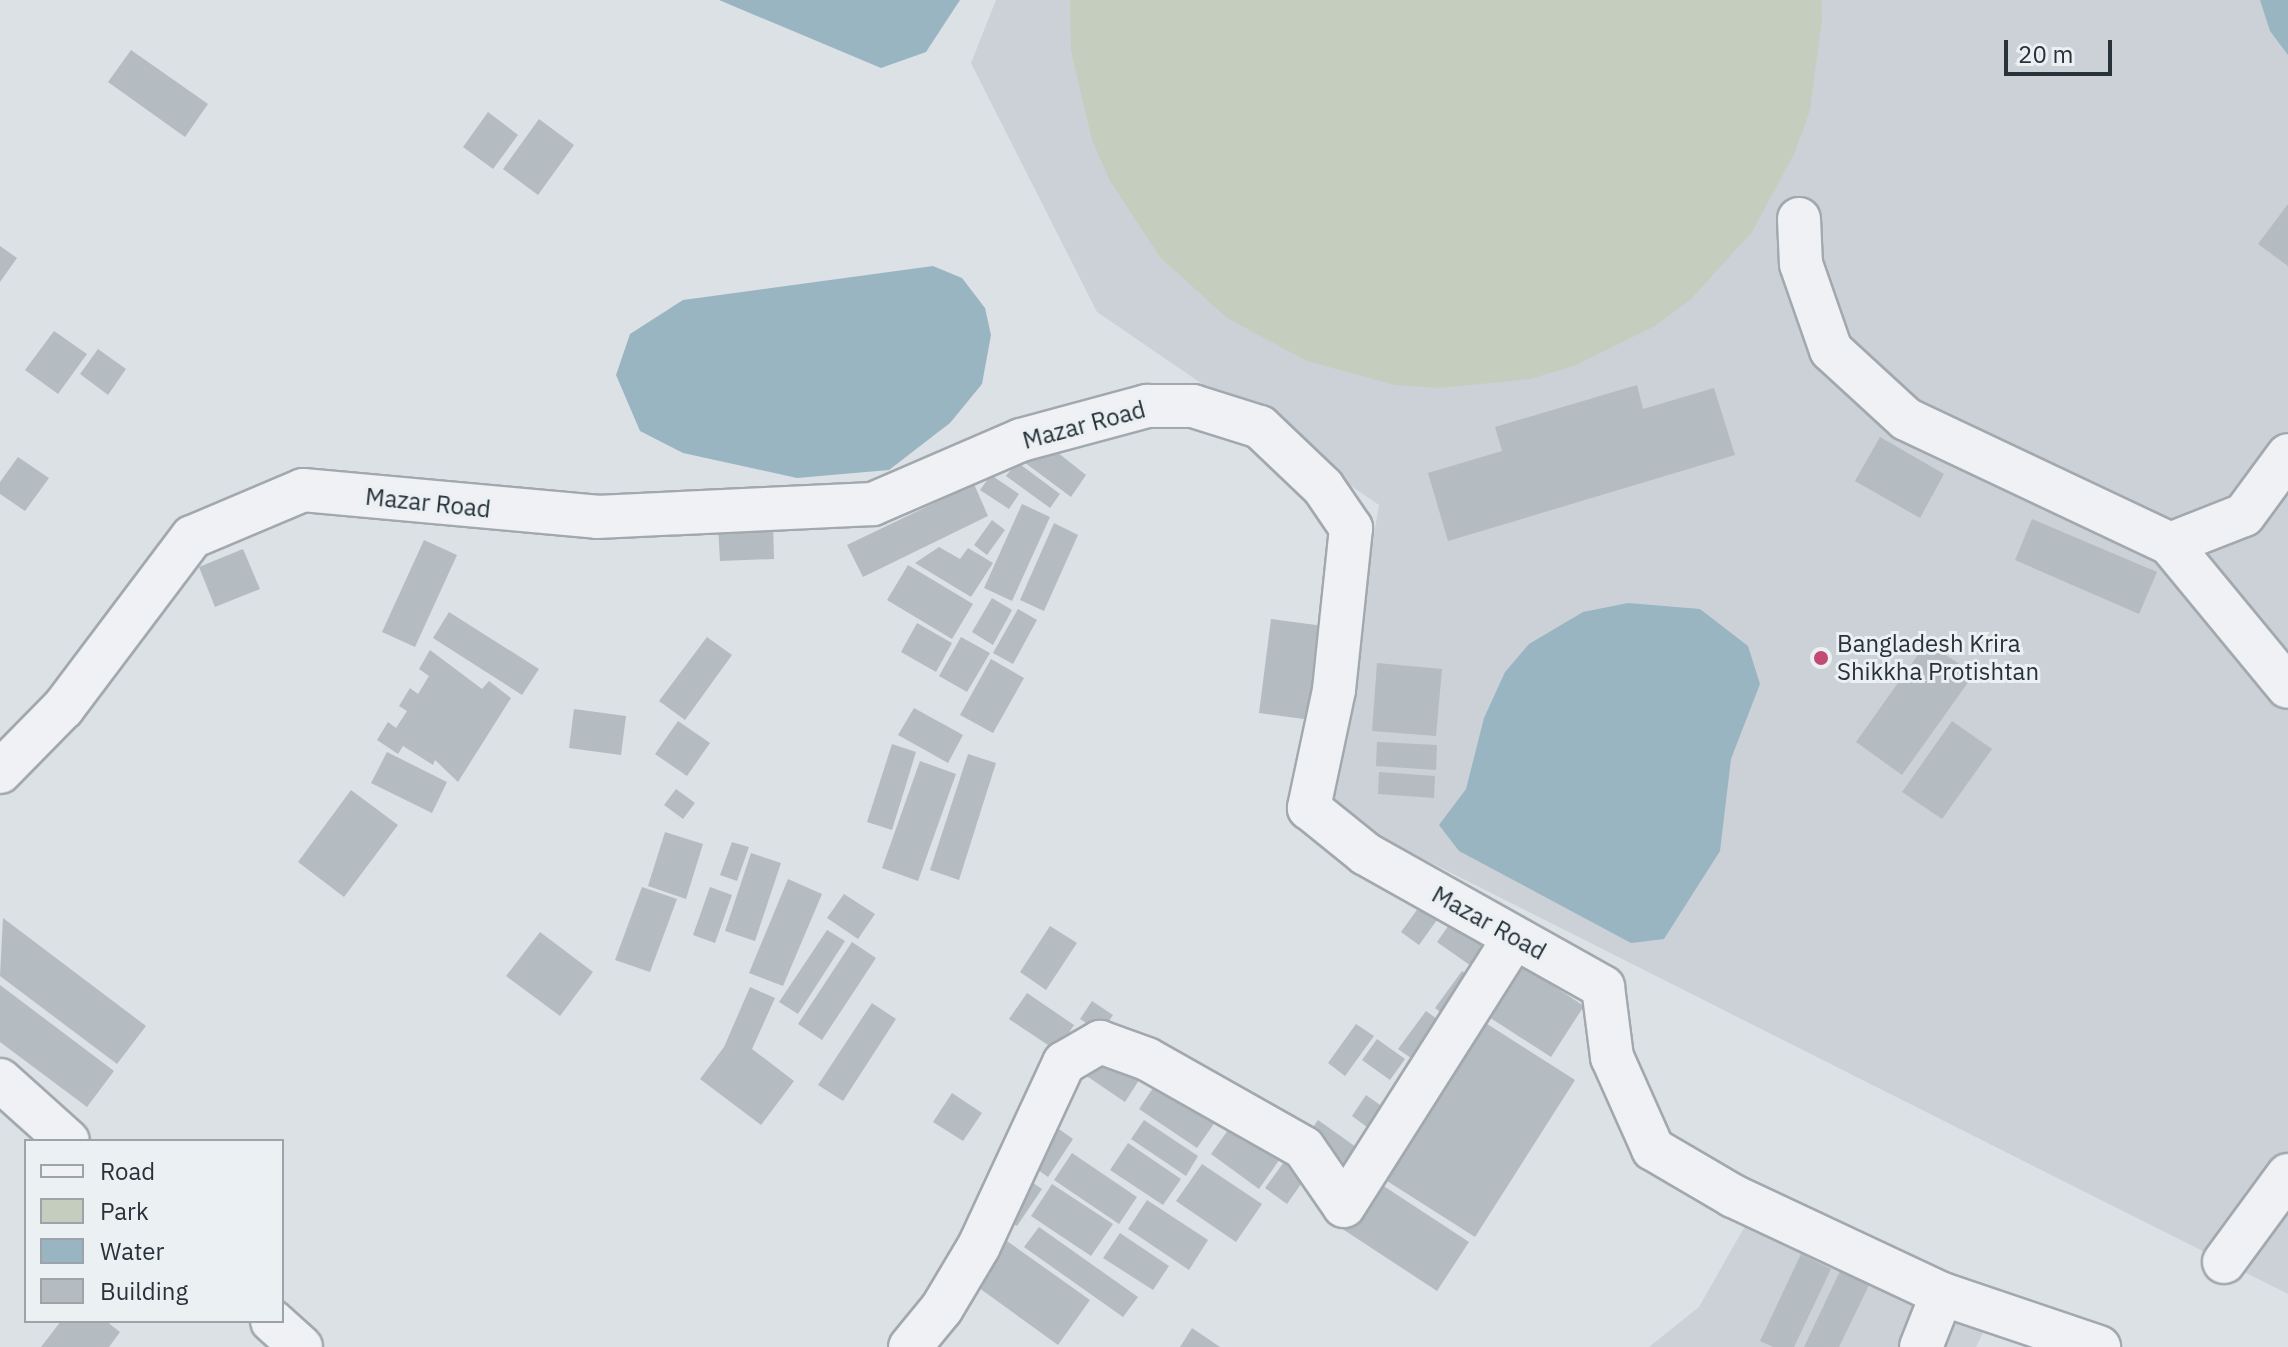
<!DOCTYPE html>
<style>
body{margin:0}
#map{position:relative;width:2288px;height:1347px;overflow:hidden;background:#dce1e5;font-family:"IBM Plex Sans",sans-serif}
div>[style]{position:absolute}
.built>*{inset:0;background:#cbd1d6}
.green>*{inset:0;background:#c5cebe}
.water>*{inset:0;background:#9ab5c2}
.building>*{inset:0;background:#b4bcc1}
.roads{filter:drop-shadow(2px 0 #a2a9ae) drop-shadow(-2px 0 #a2a9ae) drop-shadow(0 2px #a2a9ae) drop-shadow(0 -2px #a2a9ae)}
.minor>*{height:42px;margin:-21px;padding:0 21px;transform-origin:21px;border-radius:21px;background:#eff1f4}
.dots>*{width:22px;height:22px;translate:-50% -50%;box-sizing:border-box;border:4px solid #ebf0f3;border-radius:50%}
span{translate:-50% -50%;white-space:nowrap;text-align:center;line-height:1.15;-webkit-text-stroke:6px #ebf0f3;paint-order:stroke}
.street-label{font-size:24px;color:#27323a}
.poi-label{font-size:24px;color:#27323a}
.left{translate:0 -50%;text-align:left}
.legend{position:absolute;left:24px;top:1139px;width:260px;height:184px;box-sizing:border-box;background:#ebf0f3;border:2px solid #9da4a9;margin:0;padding:10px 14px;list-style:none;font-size:24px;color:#27323a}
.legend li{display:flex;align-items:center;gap:16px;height:40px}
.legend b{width:40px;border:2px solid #9da4a9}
.scale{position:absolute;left:2004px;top:40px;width:108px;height:36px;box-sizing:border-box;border:4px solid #27323a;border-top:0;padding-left:10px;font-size:24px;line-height:28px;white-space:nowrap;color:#27323a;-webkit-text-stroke:6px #ebf0f3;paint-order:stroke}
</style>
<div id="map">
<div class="built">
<i style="clip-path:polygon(996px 0,2288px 0,2288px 1294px,1328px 811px,1379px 505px,1097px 312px,971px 63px)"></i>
<i style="clip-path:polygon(1745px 1226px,1989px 1321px,1976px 1347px,1649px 1347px,1699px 1307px)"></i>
</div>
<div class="green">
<i style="clip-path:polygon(1070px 0,1821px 0,1822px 19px,1810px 110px,1795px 152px,1752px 232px,1691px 299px,1655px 326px,1574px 366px,1530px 379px,1440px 388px,1395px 385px,1307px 361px,1227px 318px,1160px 257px,1110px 181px,1092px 140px,1071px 51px)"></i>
</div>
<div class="water">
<i style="clip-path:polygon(719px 0,960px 0,926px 52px,881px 68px)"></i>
<i style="clip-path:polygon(2260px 0,2288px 0,2288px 55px,2270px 31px)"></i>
<i style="clip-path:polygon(933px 266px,962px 278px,985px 308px,991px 335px,982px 384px,950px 423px,889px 470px,797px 478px,683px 453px,640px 431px,616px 375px,630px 334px,683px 300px)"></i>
<i style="clip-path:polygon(1628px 603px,1700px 609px,1748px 646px,1760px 684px,1731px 759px,1720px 851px,1664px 939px,1631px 943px,1459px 851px,1439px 825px,1466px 789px,1484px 718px,1505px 672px,1529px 644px,1583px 612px)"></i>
</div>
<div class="building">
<i style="clip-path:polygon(131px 50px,208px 104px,185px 137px,108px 82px)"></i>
<i style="clip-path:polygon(488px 112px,518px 135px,493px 169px,463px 147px)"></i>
<i style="clip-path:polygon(539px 119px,574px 145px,538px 195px,503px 169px)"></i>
<i style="clip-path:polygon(2288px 204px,2288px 266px,2258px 244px)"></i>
<i style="clip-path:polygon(0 246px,17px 258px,0 282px)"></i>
<i style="clip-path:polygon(54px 331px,87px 354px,58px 394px,25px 370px)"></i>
<i style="clip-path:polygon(98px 349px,126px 369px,108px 395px,80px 374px)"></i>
<i style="clip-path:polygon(1637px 385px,1643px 409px,1714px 388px,1735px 455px,1448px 541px,1428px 473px,1502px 451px,1495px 427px)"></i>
<i style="clip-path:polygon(1880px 437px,1944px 474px,1920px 518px,1855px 481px)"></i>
<i style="clip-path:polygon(1052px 448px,1086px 475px,1071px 497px,1024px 462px)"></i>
<i style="clip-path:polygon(18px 457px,49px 478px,25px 511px,0 494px,0 482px)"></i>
<i style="clip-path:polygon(1017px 462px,1060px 494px,1050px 508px,1006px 476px)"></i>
<i style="clip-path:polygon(991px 475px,1019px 494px,1009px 509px,980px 490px)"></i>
<i style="clip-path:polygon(974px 484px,988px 516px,863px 577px,847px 545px)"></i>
<i style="clip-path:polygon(1022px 504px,1050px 517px,1012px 601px,984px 588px)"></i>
<i style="clip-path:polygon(2032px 519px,2157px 572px,2139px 614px,2015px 560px)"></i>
<i style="clip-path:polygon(992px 520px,1005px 530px,987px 555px,974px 545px)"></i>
<i style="clip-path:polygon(773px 523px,774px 559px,720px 561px,718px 525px)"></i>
<i style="clip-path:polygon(1054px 523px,1078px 535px,1044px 611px,1020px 600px)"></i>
<i style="clip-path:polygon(424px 540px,457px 555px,415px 647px,382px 632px)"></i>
<i style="clip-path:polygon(939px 547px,960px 559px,968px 548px,993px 563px,971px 597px,915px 563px)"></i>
<i style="clip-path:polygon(243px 549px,260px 589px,215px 607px,199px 567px)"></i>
<i style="clip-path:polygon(908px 565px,973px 604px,952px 639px,887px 600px)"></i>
<i style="clip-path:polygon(992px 598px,1012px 610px,993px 645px,972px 632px)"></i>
<i style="clip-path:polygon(1018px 609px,1037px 620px,1013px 664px,993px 653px)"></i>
<i style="clip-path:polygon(449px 612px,539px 669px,522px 695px,433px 638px)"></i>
<i style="clip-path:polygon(1271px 619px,1331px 627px,1319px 721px,1259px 713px)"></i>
<i style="clip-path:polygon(917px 623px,952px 643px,936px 672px,901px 652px)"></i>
<i style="clip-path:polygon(707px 637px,732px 655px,685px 720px,659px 701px)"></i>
<i style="clip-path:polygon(961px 637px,990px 653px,967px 692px,939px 676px)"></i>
<i style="clip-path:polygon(1927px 642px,1974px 674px,1902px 775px,1856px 742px)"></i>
<i style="clip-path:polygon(430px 650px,482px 689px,489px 681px,511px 698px,458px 782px,435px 760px,433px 765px,403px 746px,398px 754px,377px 740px,388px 722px,396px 728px,407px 711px,399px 706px,410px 688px,418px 694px,429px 676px,419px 669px)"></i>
<i style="clip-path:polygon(991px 659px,1024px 678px,993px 733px,960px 715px)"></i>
<i style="clip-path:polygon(1377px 663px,1442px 669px,1436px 736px,1372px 731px)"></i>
<i style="clip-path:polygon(914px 708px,963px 735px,948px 763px,898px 735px)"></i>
<i style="clip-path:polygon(574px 709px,626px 716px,621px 755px,569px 748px)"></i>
<i style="clip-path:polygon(678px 721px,710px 743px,687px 776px,655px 754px)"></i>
<i style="clip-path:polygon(1952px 721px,1992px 749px,1942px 819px,1902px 792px)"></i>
<i style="clip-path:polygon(1377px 742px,1437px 745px,1436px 770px,1376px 766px)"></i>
<i style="clip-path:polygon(892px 744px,916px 752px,892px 830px,867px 822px)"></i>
<i style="clip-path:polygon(387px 752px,447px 782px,432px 813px,371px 783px)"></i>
<i style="clip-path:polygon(968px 754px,996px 763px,959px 880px,930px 870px)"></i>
<i style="clip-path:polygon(920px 761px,956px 774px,918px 881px,882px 868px)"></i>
<i style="clip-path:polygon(1379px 772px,1435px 776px,1434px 798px,1378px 794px)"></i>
<i style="clip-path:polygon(676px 789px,695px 803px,683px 819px,664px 805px)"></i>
<i style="clip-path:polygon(351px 790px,398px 825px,344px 897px,298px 862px)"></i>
<i style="clip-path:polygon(665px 832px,703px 844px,686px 899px,648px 886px)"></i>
<i style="clip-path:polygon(732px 842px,749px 847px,737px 881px,720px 875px)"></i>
<i style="clip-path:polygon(751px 853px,781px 863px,755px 941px,725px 931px)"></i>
<i style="clip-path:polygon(788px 879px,822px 894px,783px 986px,749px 973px)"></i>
<i style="clip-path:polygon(642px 887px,677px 899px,650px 972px,615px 960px)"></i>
<i style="clip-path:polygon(710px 887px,732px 895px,715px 943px,693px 935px)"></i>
<i style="clip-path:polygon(844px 894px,875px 914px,858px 939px,827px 918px)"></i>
<i style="clip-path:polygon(1419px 907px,1437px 920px,1419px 945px,1401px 932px)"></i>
<i style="clip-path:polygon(3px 918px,146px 1026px,117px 1064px,0 976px)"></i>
<i style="clip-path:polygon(1454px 918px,1498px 950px,1481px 973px,1437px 942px)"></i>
<i style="clip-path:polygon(1050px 926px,1077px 943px,1046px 990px,1020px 972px)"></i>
<i style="clip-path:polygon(827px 930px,845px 941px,798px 1014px,779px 1002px)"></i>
<i style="clip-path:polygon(540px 932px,593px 972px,560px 1016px,506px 976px)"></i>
<i style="clip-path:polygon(852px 942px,876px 958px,822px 1040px,798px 1024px)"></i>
<i style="clip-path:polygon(1508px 956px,1584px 1006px,1551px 1057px,1475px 1008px)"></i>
<i style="clip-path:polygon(1462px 971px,1480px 984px,1453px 1022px,1435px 1008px)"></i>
<i style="clip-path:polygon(0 985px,114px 1071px,87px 1107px,0 1042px)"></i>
<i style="clip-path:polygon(750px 987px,775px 998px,752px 1049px,794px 1081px,761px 1125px,700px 1079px,724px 1047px)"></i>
<i style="clip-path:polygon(1027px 993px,1074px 1025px,1057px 1051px,1009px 1019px)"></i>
<i style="clip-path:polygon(1092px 1001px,1113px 1015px,1101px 1033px,1080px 1019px)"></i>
<i style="clip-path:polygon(872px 1003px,896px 1019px,843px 1101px,818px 1085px)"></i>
<i style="clip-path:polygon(1426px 1011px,1451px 1029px,1424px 1067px,1398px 1049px)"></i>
<i style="clip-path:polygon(1473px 1015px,1575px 1080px,1475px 1237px,1373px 1172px)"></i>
<i style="clip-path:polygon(1356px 1024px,1374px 1036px,1345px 1076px,1328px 1063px)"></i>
<i style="clip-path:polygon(1377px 1039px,1405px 1059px,1390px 1080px,1362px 1060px)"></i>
<i style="clip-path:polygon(1101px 1051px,1141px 1077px,1125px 1102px,1085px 1075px)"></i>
<i style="clip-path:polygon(1159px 1079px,1218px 1118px,1197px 1148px,1139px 1109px)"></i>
<i style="clip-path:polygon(952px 1093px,982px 1113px,963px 1141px,933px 1122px)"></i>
<i style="clip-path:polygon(1366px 1095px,1397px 1117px,1382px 1138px,1352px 1116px)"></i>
<i style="clip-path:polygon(1236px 1119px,1284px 1153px,1259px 1189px,1211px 1154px)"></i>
<i style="clip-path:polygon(1144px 1120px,1198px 1156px,1186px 1176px,1131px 1139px)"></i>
<i style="clip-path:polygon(1318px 1120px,1363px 1152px,1350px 1169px,1306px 1137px)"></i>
<i style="clip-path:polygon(1049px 1122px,1073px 1139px,1048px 1177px,1024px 1160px)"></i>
<i style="clip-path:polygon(1128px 1143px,1181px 1179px,1163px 1205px,1110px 1170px)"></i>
<i style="clip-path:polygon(1292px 1151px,1313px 1167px,1287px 1204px,1265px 1188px)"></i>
<i style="clip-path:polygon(1072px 1153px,1137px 1197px,1119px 1224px,1054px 1180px)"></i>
<i style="clip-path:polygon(1202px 1164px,1262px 1204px,1236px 1242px,1176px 1201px)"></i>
<i style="clip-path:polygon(1024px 1177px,1042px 1189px,1017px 1226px,999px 1214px)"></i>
<i style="clip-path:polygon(1373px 1179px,1469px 1242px,1437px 1291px,1341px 1228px)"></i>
<i style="clip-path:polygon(1052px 1184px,1113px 1224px,1091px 1256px,1031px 1216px)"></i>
<i style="clip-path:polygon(1147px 1200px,1208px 1240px,1189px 1270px,1128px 1229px)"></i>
<i style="clip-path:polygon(1039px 1227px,1138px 1297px,1123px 1317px,1024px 1247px)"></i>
<i style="clip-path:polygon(1120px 1233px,1169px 1266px,1153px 1290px,1103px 1258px)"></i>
<i style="clip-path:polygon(1007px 1241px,1090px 1300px,1058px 1345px,975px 1285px)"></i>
<i style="clip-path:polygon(1801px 1254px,1831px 1269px,1794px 1347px,1773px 1347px,1760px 1341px)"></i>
<i style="clip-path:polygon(1841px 1269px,1870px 1283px,1839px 1347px,1804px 1347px)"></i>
<i style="clip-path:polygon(61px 1321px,106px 1321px,120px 1332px,109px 1347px,41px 1347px)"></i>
<i style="clip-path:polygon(1192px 1328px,1220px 1347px,1180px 1347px)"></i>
</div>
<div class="roads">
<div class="minor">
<i style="left:1799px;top:219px;width:45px;rotate:87.5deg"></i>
<i style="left:1801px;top:264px;width:91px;rotate:70.8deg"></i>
<i style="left:1831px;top:350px;width:102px;rotate:42.6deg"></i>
<i style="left:1906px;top:419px;width:292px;rotate:25.3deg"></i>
<i style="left:2170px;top:544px;width:79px;rotate:-21.4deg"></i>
<i style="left:2244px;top:515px;width:74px;rotate:-53.7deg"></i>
<i style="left:2170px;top:544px;width:185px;rotate:50.5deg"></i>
<i style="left:0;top:772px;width:90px;rotate:-45.5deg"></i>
<i style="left:63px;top:708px;width:214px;rotate:-53deg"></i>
<i style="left:192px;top:537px;width:121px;rotate:-22.9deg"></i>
<i style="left:303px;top:490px;width:295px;rotate:5.2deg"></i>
<i style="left:597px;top:517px;width:276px;rotate:-2.7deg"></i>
<i style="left:873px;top:504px;width:161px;rotate:-23.4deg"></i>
<i style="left:1021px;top:440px;width:131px;rotate:-15.1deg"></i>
<i style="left:1147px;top:406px;width:46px"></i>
<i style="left:1193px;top:406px;width:70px;rotate:17.4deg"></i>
<i style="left:1260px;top:427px;width:87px;rotate:43.6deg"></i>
<i style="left:1323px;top:487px;width:50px;rotate:55.7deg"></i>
<i style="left:1351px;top:528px;width:163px;rotate:96deg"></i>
<i style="left:1334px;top:690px;width:121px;rotate:102deg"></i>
<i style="left:1309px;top:808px;width:73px;rotate:38.9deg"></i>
<i style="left:1366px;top:854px;width:272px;rotate:29.3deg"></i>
<i style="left:1603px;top:987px;width:71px;rotate:82.7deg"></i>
<i style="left:1612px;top:1057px;width:101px;rotate:66deg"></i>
<i style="left:1653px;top:1149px;width:93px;rotate:30.4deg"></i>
<i style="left:1733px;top:1196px;width:231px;rotate:25.1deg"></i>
<i style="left:1942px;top:1294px;width:166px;rotate:18.7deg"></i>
<i style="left:0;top:1080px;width:91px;rotate:41.9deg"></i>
<i style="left:2224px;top:1262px;width:108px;rotate:-53.7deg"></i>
<i style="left:272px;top:1321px;width:39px;rotate:42deg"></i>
<i style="left:910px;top:1347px;width:50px;rotate:-50.6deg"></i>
<i style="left:942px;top:1308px;width:72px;rotate:-59.2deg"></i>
<i style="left:979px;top:1246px;width:202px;rotate:-65.1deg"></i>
<i style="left:1064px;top:1063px;width:42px;rotate:-30.3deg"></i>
<i style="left:1100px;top:1042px;width:50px;rotate:19.9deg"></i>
<i style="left:1147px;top:1059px;width:180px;rotate:29.5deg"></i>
<i style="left:1304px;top:1148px;width:70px;rotate:55.4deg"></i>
<i style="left:1344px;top:1206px;width:317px;rotate:-57.6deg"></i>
<i style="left:1921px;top:1347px;width:57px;rotate:-68.4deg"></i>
</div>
</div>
<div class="dots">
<i style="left:1821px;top:658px;background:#c14b73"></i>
</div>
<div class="street-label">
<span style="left:1084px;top:425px;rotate:-15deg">Mazar Road</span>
<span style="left:428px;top:503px;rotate:6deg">Mazar Road</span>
<span style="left:1489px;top:923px;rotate:29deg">Mazar Road</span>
</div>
<div class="poi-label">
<span class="left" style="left:1837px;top:658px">Bangladesh Krira<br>Shikkha Protishtan</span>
</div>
<ul class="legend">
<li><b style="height:10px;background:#eff1f4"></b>Road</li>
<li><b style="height:22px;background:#c5cebe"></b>Park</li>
<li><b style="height:22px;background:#9ab5c2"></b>Water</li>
<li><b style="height:22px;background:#b4bcc1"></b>Building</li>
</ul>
<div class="scale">20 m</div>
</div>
